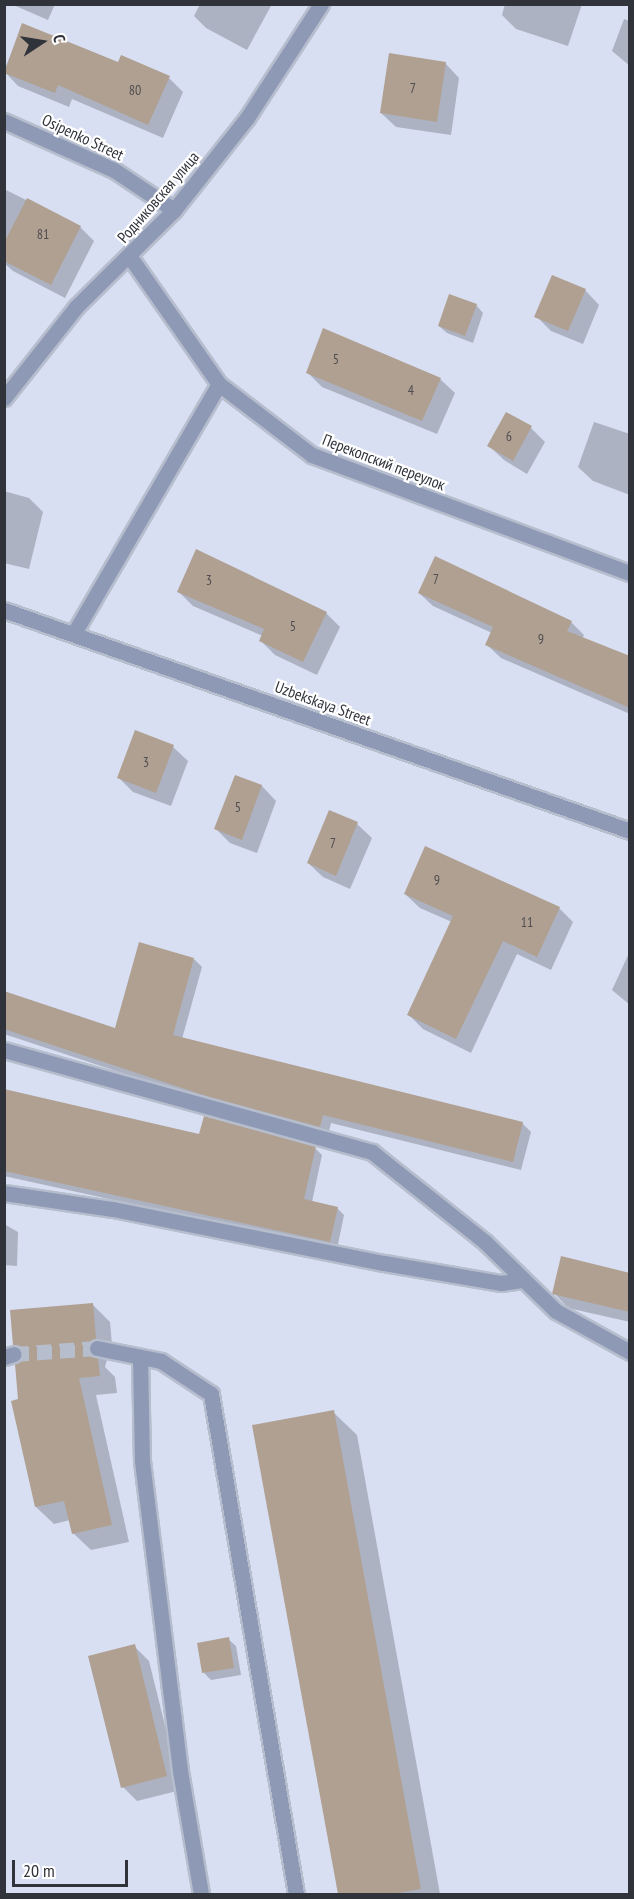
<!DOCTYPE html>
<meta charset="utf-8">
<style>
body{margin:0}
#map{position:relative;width:634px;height:1899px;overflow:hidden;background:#d8dff2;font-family:"PT Sans Narrow",sans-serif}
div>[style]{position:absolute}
.shadow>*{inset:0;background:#0003}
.building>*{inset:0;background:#b0a092}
.minor-tunnel>*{height:15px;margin-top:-7.5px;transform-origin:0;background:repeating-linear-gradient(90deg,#b6bdcd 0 15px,transparent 0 23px)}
.roads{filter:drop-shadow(2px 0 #b6bdcd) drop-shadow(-2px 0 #b6bdcd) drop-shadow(0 2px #b6bdcd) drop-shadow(0 -2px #b6bdcd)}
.minor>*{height:15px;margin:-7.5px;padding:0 7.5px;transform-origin:7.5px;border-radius:7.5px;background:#8e99b5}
span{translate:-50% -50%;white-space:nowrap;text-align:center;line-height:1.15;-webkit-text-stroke:4.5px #fff;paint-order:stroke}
.number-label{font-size:14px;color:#504e50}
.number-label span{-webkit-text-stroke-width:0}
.street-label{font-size:16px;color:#30333a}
.frame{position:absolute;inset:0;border:6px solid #30333a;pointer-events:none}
.north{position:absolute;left:12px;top:12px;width:60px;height:60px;-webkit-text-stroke:4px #fff;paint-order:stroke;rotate:78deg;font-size:16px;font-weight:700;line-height:24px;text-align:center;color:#30333a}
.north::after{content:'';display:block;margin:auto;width:21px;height:27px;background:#30333a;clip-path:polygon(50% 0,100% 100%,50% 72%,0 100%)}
.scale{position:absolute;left:12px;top:1860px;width:116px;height:27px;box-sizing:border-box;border:3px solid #30333a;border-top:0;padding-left:8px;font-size:18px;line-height:21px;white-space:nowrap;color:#30333a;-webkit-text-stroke:4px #fff;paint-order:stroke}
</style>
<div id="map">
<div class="shadow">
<i style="clip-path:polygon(11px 4px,55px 4px,48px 20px)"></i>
<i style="clip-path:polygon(200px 4px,272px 4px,247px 50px,206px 28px,194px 16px)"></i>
<i style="clip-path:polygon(505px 4px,582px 4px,568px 46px,516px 29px,502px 15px)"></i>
<i style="clip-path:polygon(624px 19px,630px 21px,630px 66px,612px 51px)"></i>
<i style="clip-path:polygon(23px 25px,119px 64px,169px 78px,183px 92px,163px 138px,72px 99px,69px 107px,18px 86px,4px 71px)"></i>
<i style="clip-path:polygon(445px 63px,459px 78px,451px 135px,396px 127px,381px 113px)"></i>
<i style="clip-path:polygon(4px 189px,80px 227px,94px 241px,65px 298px,13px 271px,4px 263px)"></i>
<i style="clip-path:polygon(585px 290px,599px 305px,583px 344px,551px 331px,536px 316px)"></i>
<i style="clip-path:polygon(476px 305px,483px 313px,473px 343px,447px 333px,439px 326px)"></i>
<i style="clip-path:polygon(308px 373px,440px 379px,455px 393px,437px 434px,322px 387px)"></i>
<i style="clip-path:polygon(594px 422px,630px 434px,630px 495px,593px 481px,578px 467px)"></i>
<i style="clip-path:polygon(531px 428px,545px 442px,527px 474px,504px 460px,489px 446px)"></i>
<i style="clip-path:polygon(4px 491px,29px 498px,43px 512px,29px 569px,4px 563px)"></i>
<i style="clip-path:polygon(179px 592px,326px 613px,340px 627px,317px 675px,275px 655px,261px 641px,263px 636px,193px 606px)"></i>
<i style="clip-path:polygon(419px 593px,571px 622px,584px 635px,582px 639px,630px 658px,630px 714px,501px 658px,487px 645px,492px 633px,433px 606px)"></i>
<i style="clip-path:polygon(173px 747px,188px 761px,171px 806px,133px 792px,119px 778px)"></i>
<i style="clip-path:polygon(236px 777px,262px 786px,276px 801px,257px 853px,230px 843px,216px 829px)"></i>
<i style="clip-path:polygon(330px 812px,357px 824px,372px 838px,350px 889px,323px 877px,308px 863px)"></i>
<i style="clip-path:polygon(405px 894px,559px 908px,573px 922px,551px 970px,517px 954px,471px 1053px,423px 1029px,409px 1015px,452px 922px,420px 908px)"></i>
<i style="clip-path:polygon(630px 951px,630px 1005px,612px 990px)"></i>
<i style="clip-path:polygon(194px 959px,202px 967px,182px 1039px,522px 1123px,531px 1132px,521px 1170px,331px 1123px,328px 1135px,219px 1105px,4px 1034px,4px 993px,117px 1030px)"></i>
<i style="clip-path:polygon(4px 1091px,200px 1135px,315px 1148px,322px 1155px,312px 1202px,337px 1208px,344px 1215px,337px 1249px,4px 1176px)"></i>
<i style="clip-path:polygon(4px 1224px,18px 1232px,17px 1266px,4px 1265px)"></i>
<i style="clip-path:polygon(630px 1274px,630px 1322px,568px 1308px,554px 1293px)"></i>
<i style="clip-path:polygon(92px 1304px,110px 1322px,113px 1356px,107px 1360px,105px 1367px,115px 1377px,117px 1393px,96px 1395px,129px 1542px,91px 1550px,73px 1533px,70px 1520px,54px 1524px,36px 1507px,19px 1401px,25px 1356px,15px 1344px)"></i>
<i style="clip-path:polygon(333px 1412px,357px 1435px,440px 1894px,339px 1894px,254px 1426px)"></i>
<i style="clip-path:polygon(228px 1639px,236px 1646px,241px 1675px,211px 1680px,204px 1673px)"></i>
<i style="clip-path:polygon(134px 1646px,149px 1661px,181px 1790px,137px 1801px,123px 1787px)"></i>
</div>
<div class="building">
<i style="clip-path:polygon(22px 23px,118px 62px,121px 55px,170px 76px,148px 125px,58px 85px,55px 93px,4px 73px)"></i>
<i style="clip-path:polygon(389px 53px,446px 62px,437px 122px,380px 113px)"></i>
<i style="clip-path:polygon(27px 198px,81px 226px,51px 285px,4px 261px,4px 243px)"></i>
<i style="clip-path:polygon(552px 275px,586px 289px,568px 331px,534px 317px)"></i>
<i style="clip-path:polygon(449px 294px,477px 304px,465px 336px,438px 326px)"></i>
<i style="clip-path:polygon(323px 328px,441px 378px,422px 421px,306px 373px)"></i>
<i style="clip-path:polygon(506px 412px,532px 426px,513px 461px,487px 446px)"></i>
<i style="clip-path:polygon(196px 549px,327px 612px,303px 662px,259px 641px,264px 629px,177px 592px)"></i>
<i style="clip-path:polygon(435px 556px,572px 621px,567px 631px,630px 656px,630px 708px,485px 645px,493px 627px,418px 593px)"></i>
<i style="clip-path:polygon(135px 730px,174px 745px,156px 793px,117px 778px)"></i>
<i style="clip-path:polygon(235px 775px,262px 785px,242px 840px,214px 829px)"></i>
<i style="clip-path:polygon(329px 810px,358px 822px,336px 876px,307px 863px)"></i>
<i style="clip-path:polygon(425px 846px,560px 907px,537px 957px,503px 941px,456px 1039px,407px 1015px,453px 916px,404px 894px)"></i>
<i style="clip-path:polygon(139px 942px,194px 958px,173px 1035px,523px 1122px,513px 1162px,323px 1115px,320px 1127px,209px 1097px,4px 1029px,4px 991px,115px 1028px)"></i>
<i style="clip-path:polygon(4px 1089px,199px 1134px,204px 1116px,316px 1146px,304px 1199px,338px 1207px,330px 1242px,4px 1171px)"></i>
<i style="clip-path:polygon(561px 1256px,630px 1273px,630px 1312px,552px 1294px)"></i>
<i style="clip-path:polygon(93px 1303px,96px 1339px,89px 1342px,88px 1351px,98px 1358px,100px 1376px,79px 1378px,112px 1525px,72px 1534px,64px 1501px,35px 1507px,11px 1401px,18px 1399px,15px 1364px,24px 1356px,21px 1347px,13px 1345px,10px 1310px)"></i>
<i style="clip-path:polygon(334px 1410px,421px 1889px,392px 1894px,338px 1894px,252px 1425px)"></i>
<i style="clip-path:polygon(229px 1637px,234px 1668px,202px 1673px,197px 1643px)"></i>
<i style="clip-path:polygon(135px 1644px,167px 1776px,121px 1788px,88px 1656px)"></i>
</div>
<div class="minor-tunnel">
<i style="left:14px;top:1354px;width:83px;rotate:-4.1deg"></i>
</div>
<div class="roads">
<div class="minor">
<i style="left:4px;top:121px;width:120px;rotate:24deg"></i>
<i style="left:114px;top:170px;width:72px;rotate:33.7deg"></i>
<i style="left:130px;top:257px;width:155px;rotate:55deg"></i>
<i style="left:219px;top:384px;width:117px;rotate:37.4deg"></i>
<i style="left:312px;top:455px;width:339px;rotate:20.4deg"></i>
<i style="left:4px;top:398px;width:116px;rotate:-51.6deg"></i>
<i style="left:76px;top:307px;width:138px;rotate:-44.7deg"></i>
<i style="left:174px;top:210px;width:117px;rotate:-51.6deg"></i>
<i style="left:247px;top:118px;width:136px;rotate:-57deg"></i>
<i style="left:4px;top:610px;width:664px;rotate:19.44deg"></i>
<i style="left:74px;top:633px;width:288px;rotate:-59.8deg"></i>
<i style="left:4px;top:1050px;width:382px;rotate:15.5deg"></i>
<i style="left:372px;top:1152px;width:144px;rotate:38.5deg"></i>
<i style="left:485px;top:1242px;width:99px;rotate:44.2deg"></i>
<i style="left:556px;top:1311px;width:85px;rotate:29deg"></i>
<i style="left:4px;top:1193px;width:110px;rotate:8.4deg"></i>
<i style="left:113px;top:1209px;width:276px;rotate:11.3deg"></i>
<i style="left:384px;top:1263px;width:119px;rotate:9.7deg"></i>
<i style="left:501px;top:1283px;width:21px;rotate:-8deg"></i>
<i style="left:97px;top:1348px;width:65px;rotate:11.5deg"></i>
<i style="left:161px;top:1361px;width:60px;rotate:33.4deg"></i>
<i style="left:211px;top:1394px;width:507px;rotate:80.35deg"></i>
<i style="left:4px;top:1357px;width:10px;rotate:-17deg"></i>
<i style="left:140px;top:1357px;width:104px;rotate:88.9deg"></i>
<i style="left:142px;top:1461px;width:312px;rotate:83deg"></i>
<i style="left:180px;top:1771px;width:125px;rotate:80.3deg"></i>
</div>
</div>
<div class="number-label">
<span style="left:413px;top:88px">7</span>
<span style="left:135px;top:90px">80</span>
<span style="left:43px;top:234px">81</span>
<span style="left:336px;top:359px">5</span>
<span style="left:411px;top:390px">4</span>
<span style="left:509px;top:436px">6</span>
<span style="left:436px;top:579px">7</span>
<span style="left:209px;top:580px">3</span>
<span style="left:293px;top:626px">5</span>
<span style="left:541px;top:639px">9</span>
<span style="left:146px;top:762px">3</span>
<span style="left:238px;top:807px">5</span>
<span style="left:333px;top:843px">7</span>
<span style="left:437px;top:880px">9</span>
<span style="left:527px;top:922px">11</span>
</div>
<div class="street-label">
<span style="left:83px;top:137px;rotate:25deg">Osipenko Street</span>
<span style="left:158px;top:197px;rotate:-49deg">Родниковская улица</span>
<span style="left:384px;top:462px;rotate:21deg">Перекопский переулок</span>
<span style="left:323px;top:703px;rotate:20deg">Uzbekskaya Street</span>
</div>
<div class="frame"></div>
<div class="north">С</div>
<div class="scale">20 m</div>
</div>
